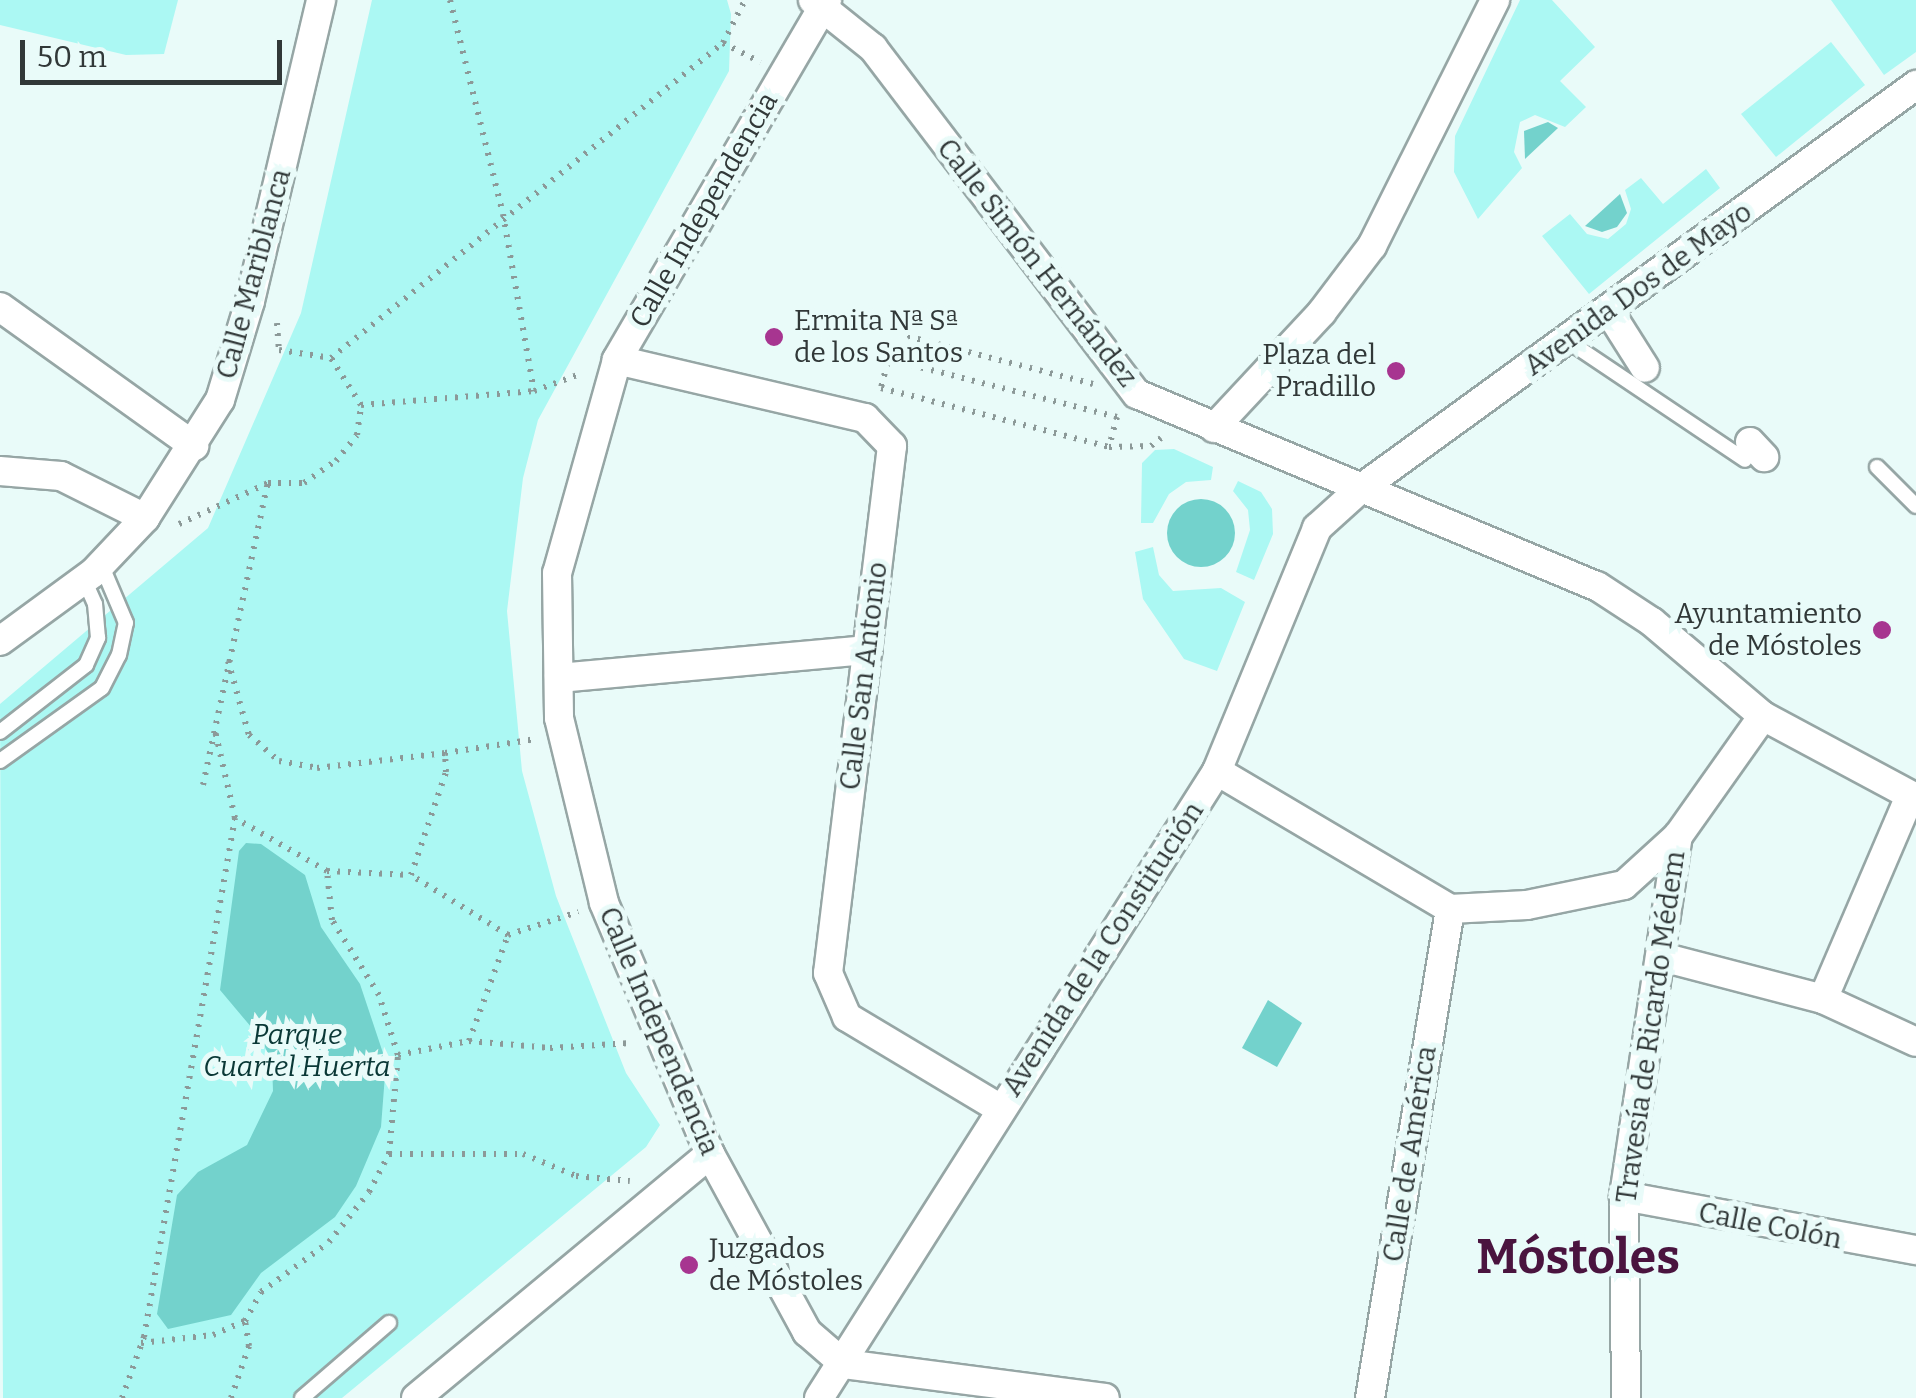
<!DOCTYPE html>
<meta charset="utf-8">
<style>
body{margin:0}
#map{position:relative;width:1916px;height:1398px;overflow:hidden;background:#e9fbf9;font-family:Bitter,serif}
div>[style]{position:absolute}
.green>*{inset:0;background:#abf8f3}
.water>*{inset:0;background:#73d2cc}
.round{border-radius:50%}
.path>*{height:6px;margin-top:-3px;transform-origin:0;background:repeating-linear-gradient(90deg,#8c9998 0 2.5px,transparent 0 10.5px)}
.roads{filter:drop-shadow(2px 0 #96a6a5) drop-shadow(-2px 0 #96a6a5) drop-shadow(0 2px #96a6a5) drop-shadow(0 -2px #96a6a5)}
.lane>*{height:14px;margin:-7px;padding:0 7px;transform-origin:7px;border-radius:7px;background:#fff}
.street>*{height:28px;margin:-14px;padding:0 14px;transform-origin:14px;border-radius:14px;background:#fff}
.dots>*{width:28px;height:28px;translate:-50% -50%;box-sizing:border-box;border:5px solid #e9fbf9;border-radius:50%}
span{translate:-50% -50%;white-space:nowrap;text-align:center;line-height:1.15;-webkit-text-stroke:10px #e9fbf9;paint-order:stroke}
.street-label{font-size:28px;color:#313838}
.poi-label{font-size:28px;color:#313838}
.left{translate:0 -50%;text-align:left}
.right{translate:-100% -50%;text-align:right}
.park-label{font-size:28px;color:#0a3836;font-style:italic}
.town-label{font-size:48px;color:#4a143f;font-weight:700}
.scale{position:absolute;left:20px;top:40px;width:262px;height:45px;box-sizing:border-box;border:5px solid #313838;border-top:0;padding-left:12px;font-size:30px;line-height:35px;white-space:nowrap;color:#313838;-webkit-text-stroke:8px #e9fbf9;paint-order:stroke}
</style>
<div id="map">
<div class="green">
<i style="clip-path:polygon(0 0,178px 0,164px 54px,126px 55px,0 25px)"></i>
<i style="clip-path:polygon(372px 0,727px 0,731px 14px,729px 71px,538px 420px,523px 478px,507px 611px,522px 771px,556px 896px,626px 1073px,660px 1125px,646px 1147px,342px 1398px,3px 1398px,0 704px,208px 528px,301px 313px)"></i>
<i style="clip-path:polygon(1520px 0,1552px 0,1595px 47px,1560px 81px,1586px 107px,1565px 127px,1535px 115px,1520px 122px,1514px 152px,1522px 168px,1478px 219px,1454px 172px,1455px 136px)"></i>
<i style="clip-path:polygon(1831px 0,1916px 0,1916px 52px,1884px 75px)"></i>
<i style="clip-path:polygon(1831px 42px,1865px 85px,1776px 157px,1741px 114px)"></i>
<i style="clip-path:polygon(1706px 169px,1720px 188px,1589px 294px,1542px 236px,1570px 214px,1587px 234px,1608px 239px,1626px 224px,1631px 209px,1625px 190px,1641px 178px,1663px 204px)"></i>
<i style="clip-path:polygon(1174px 449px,1213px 467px,1211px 480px,1186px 482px,1169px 494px,1153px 523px,1141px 523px,1142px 463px,1155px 450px)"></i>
<i style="clip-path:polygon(1238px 481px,1261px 492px,1272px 509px,1273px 534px,1254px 580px,1236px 572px,1250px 530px,1248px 510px,1233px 491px)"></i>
<i style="clip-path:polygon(1153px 547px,1159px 575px,1173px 591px,1221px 588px,1245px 602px,1217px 671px,1184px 659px,1143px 599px,1135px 552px)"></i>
</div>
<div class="water">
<i style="clip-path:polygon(1548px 122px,1558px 128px,1525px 159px,1524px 131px)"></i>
<i style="clip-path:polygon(1620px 194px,1627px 213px,1617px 227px,1602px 232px,1585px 226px)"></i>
<i class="round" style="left:1167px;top:499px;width:68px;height:68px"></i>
<i style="clip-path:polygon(246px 843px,261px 844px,305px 875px,321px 927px,360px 984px,386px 1062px,381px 1127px,356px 1186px,335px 1217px,261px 1273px,231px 1315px,168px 1329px,157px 1314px,177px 1195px,198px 1172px,247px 1145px,273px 1091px,272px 1063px,262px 1040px,220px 990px,239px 851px)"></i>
<i style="clip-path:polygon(1268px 1000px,1302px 1023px,1277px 1067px,1242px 1048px)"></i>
</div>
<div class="path">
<i style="left:450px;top:0;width:220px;rotate:76.1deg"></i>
<i style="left:503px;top:214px;width:180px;rotate:80.1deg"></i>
<i style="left:723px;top:43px;width:48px;rotate:-62.9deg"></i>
<i style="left:277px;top:323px;width:27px;rotate:86deg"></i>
<i style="left:279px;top:350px;width:53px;rotate:8.7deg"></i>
<i style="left:860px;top:352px;width:265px;rotate:14.2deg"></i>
<i style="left:1117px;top:417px;width:31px;rotate:105deg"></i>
<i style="left:1093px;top:384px;width:204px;rotate:-165.6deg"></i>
<i style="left:895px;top:333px;width:57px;rotate:104.3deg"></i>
<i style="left:881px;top:388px;width:236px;rotate:14.5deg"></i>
<i style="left:1109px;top:447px;width:42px;rotate:-1.4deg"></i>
<i style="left:1151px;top:446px;width:13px;rotate:-39deg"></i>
<i style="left:361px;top:405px;width:56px;rotate:-122.6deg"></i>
<i style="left:331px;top:358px;width:503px;rotate:-38.78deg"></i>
<i style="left:723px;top:43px;width:42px;rotate:27.2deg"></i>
<i style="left:179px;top:524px;width:98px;rotate:-24.7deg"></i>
<i style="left:268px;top:483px;width:36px"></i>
<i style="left:304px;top:483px;width:39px;rotate:-35deg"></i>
<i style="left:336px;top:461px;width:33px;rotate:-51deg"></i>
<i style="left:357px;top:435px;width:30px;rotate:-82deg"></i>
<i style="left:361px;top:405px;width:174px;rotate:-4.6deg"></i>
<i style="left:534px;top:391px;width:52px;rotate:-20.2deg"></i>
<i style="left:228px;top:661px;width:77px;rotate:74.2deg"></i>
<i style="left:249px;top:735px;width:40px;rotate:41deg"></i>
<i style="left:279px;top:761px;width:39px;rotate:10deg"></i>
<i style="left:317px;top:768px;width:129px;rotate:-6.7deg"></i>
<i style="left:203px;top:785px;width:309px;rotate:-77.9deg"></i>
<i style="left:327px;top:871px;width:84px;rotate:2.7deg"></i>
<i style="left:411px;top:875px;width:109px;rotate:-71.2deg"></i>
<i style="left:446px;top:772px;width:19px;rotate:-93deg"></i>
<i style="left:445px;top:753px;width:92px;rotate:-8.7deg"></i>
<i style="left:508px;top:935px;width:74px;rotate:-18.2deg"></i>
<i style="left:469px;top:1041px;width:81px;rotate:4.9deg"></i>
<i style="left:550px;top:1048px;width:81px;rotate:-3.5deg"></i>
<i style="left:398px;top:1055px;width:72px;rotate:-11.2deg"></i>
<i style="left:469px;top:1041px;width:113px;rotate:-69.8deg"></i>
<i style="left:508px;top:935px;width:114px;rotate:-148.3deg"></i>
<i style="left:389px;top:1154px;width:134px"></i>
<i style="left:523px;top:1154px;width:57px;rotate:22.5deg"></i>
<i style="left:576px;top:1176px;width:54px;rotate:5.3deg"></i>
<i style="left:141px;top:1343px;width:72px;rotate:-6.3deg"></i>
<i style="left:213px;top:1335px;width:35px;rotate:-24deg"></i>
<i style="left:245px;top:1321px;width:33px;rotate:-61deg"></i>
<i style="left:261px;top:1292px;width:84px;rotate:-36.3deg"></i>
<i style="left:329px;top:1242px;width:64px;rotate:-51.3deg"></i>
<i style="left:369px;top:1192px;width:43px;rotate:-62.2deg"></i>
<i style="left:389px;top:1154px;width:99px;rotate:-84.8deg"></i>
<i style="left:398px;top:1055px;width:63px;rotate:-107.6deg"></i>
<i style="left:379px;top:995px;width:89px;rotate:-122.1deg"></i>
<i style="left:332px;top:920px;width:49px;rotate:-95.8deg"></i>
<i style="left:327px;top:871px;width:106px;rotate:-150.1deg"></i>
<i style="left:122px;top:1398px;width:65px;rotate:-70.2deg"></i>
<i style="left:144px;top:1337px;width:527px;rotate:-80.06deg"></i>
<i style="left:235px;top:818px;width:94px;rotate:-102.9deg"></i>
<i style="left:231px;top:1398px;width:55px;rotate:-70.9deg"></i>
<i style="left:249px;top:1346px;width:25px;rotate:-99deg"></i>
</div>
<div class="roads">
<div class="lane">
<i style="left:1568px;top:341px;width:213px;rotate:33.9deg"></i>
<i style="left:1877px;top:467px;width:55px;rotate:45deg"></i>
<i style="left:0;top:732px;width:109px;rotate:-37.9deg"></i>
<i style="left:86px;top:665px;width:30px;rotate:-66deg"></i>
<i style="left:98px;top:638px;width:34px;rotate:-95deg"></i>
<i style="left:95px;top:604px;width:27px;rotate:-114deg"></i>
<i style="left:0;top:761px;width:125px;rotate:-35.6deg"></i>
<i style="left:102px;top:688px;width:37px;rotate:-63deg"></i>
<i style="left:119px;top:655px;width:33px;rotate:-78deg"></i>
<i style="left:126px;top:623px;width:64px;rotate:-113deg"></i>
<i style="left:302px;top:1398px;width:115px;rotate:-40.8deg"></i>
</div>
<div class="street">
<i style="left:813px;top:0;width:77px;rotate:38.7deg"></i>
<i style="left:873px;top:48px;width:435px;rotate:52.7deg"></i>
<i style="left:1137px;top:394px;width:498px;rotate:22.7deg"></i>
<i style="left:1597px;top:586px;width:66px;rotate:33.2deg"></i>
<i style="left:1652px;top:622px;width:145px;rotate:40.3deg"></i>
<i style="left:1763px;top:716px;width:174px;rotate:28.2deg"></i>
<i style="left:827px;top:0;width:417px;rotate:120.3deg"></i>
<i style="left:617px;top:360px;width:221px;rotate:105.7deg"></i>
<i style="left:557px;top:573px;width:145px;rotate:89.2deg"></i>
<i style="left:559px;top:718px;width:190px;rotate:76.3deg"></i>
<i style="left:604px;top:903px;width:272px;rotate:67.1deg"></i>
<i style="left:710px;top:1154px;width:203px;rotate:61.4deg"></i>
<i style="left:807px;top:1332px;width:49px;rotate:40.9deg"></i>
<i style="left:0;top:307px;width:239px;rotate:35.6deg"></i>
<i style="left:1609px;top:311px;width:67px;rotate:57.7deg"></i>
<i style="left:617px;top:360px;width:255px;rotate:13.2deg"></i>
<i style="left:865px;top:418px;width:39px;rotate:46deg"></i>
<i style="left:892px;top:446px;width:531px;rotate:96.92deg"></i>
<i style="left:828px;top:973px;width:48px;rotate:66.6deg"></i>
<i style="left:847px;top:1017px;width:179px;rotate:30.9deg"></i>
<i style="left:1214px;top:428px;width:158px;rotate:-47deg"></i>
<i style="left:1322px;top:312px;width:83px;rotate:-52.9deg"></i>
<i style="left:1372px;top:246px;width:275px;rotate:-63.4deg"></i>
<i style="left:1750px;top:442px;width:21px;rotate:47deg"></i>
<i style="left:0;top:471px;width:61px;rotate:4.7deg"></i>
<i style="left:61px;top:476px;width:94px;rotate:26.6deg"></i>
<i style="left:0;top:641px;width:115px;rotate:-36.2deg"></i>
<i style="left:93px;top:573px;width:76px;rotate:-46.6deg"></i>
<i style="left:145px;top:518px;width:140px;rotate:-57.6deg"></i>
<i style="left:220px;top:400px;width:103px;rotate:-73.1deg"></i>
<i style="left:250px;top:301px;width:309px;rotate:-76.7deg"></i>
<i style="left:559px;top:678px;width:310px;rotate:-5.2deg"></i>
<i style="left:1217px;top:771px;width:271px;rotate:30.6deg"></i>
<i style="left:1450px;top:909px;width:77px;rotate:-3deg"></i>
<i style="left:1527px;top:905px;width:99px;rotate:-11.7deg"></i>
<i style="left:1624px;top:885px;width:73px;rotate:-42.2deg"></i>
<i style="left:1678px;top:836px;width:147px;rotate:-54.7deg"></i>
<i style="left:1662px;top:957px;width:166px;rotate:14.6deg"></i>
<i style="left:1823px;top:999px;width:102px;rotate:24.8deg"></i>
<i style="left:1823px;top:999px;width:221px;rotate:-66.8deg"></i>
<i style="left:1624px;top:1196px;width:297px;rotate:10.5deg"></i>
<i style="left:844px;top:1364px;width:263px;rotate:7.4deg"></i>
<i style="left:416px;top:1398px;width:382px;rotate:-39.7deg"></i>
<i style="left:819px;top:1398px;width:743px;rotate:-57.59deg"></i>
<i style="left:1217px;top:771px;width:263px;rotate:-67.6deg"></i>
<i style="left:1317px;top:528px;width:57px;rotate:-42.1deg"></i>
<i style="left:1359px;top:490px;width:689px;rotate:-36.02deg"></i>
<i style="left:1370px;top:1398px;width:496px;rotate:-80.7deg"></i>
<i style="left:1626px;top:1398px;width:202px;rotate:-90.6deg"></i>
<i style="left:1624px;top:1196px;width:364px;rotate:-81.5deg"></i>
</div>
</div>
<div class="dots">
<i style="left:774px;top:337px;background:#a73590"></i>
<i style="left:1396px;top:371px;background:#a73590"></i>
<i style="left:1882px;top:630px;background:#a73590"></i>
<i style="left:689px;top:1265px;background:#a73590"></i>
</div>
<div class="street-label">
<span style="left:704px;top:210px;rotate:-60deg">Calle Independencia</span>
<span style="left:1037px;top:263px;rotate:52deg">Calle Simón Hernández</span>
<span style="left:254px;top:274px;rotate:-75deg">Calle Mariblanca</span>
<span style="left:1638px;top:289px;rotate:-36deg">Avenida Dos de Mayo</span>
<span style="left:864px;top:676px;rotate:-83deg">Calle San Antonio</span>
<span style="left:1103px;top:949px;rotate:-57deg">Avenida de la Constitución</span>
<span style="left:1651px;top:1027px;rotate:-82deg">Travesía de Ricardo Médem</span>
<span style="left:659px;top:1031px;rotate:67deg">Calle Independencia</span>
<span style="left:1410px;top:1154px;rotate:-81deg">Calle de América</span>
<span style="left:1770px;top:1226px;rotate:11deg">Calle Colón</span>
</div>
<div class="poi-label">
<span class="left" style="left:794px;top:337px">Ermita Nª Sª<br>de los Santos</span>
<span class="right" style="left:1376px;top:371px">Plaza del<br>Pradillo</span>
<span class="right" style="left:1862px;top:630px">Ayuntamiento<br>de Móstoles</span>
<span class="left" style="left:709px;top:1265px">Juzgados<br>de Móstoles</span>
</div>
<div class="park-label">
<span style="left:297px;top:1051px">Parque<br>Cuartel Huerta</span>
</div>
<div class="town-label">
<span style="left:1578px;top:1258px">Móstoles</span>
</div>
<div class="scale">50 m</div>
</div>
